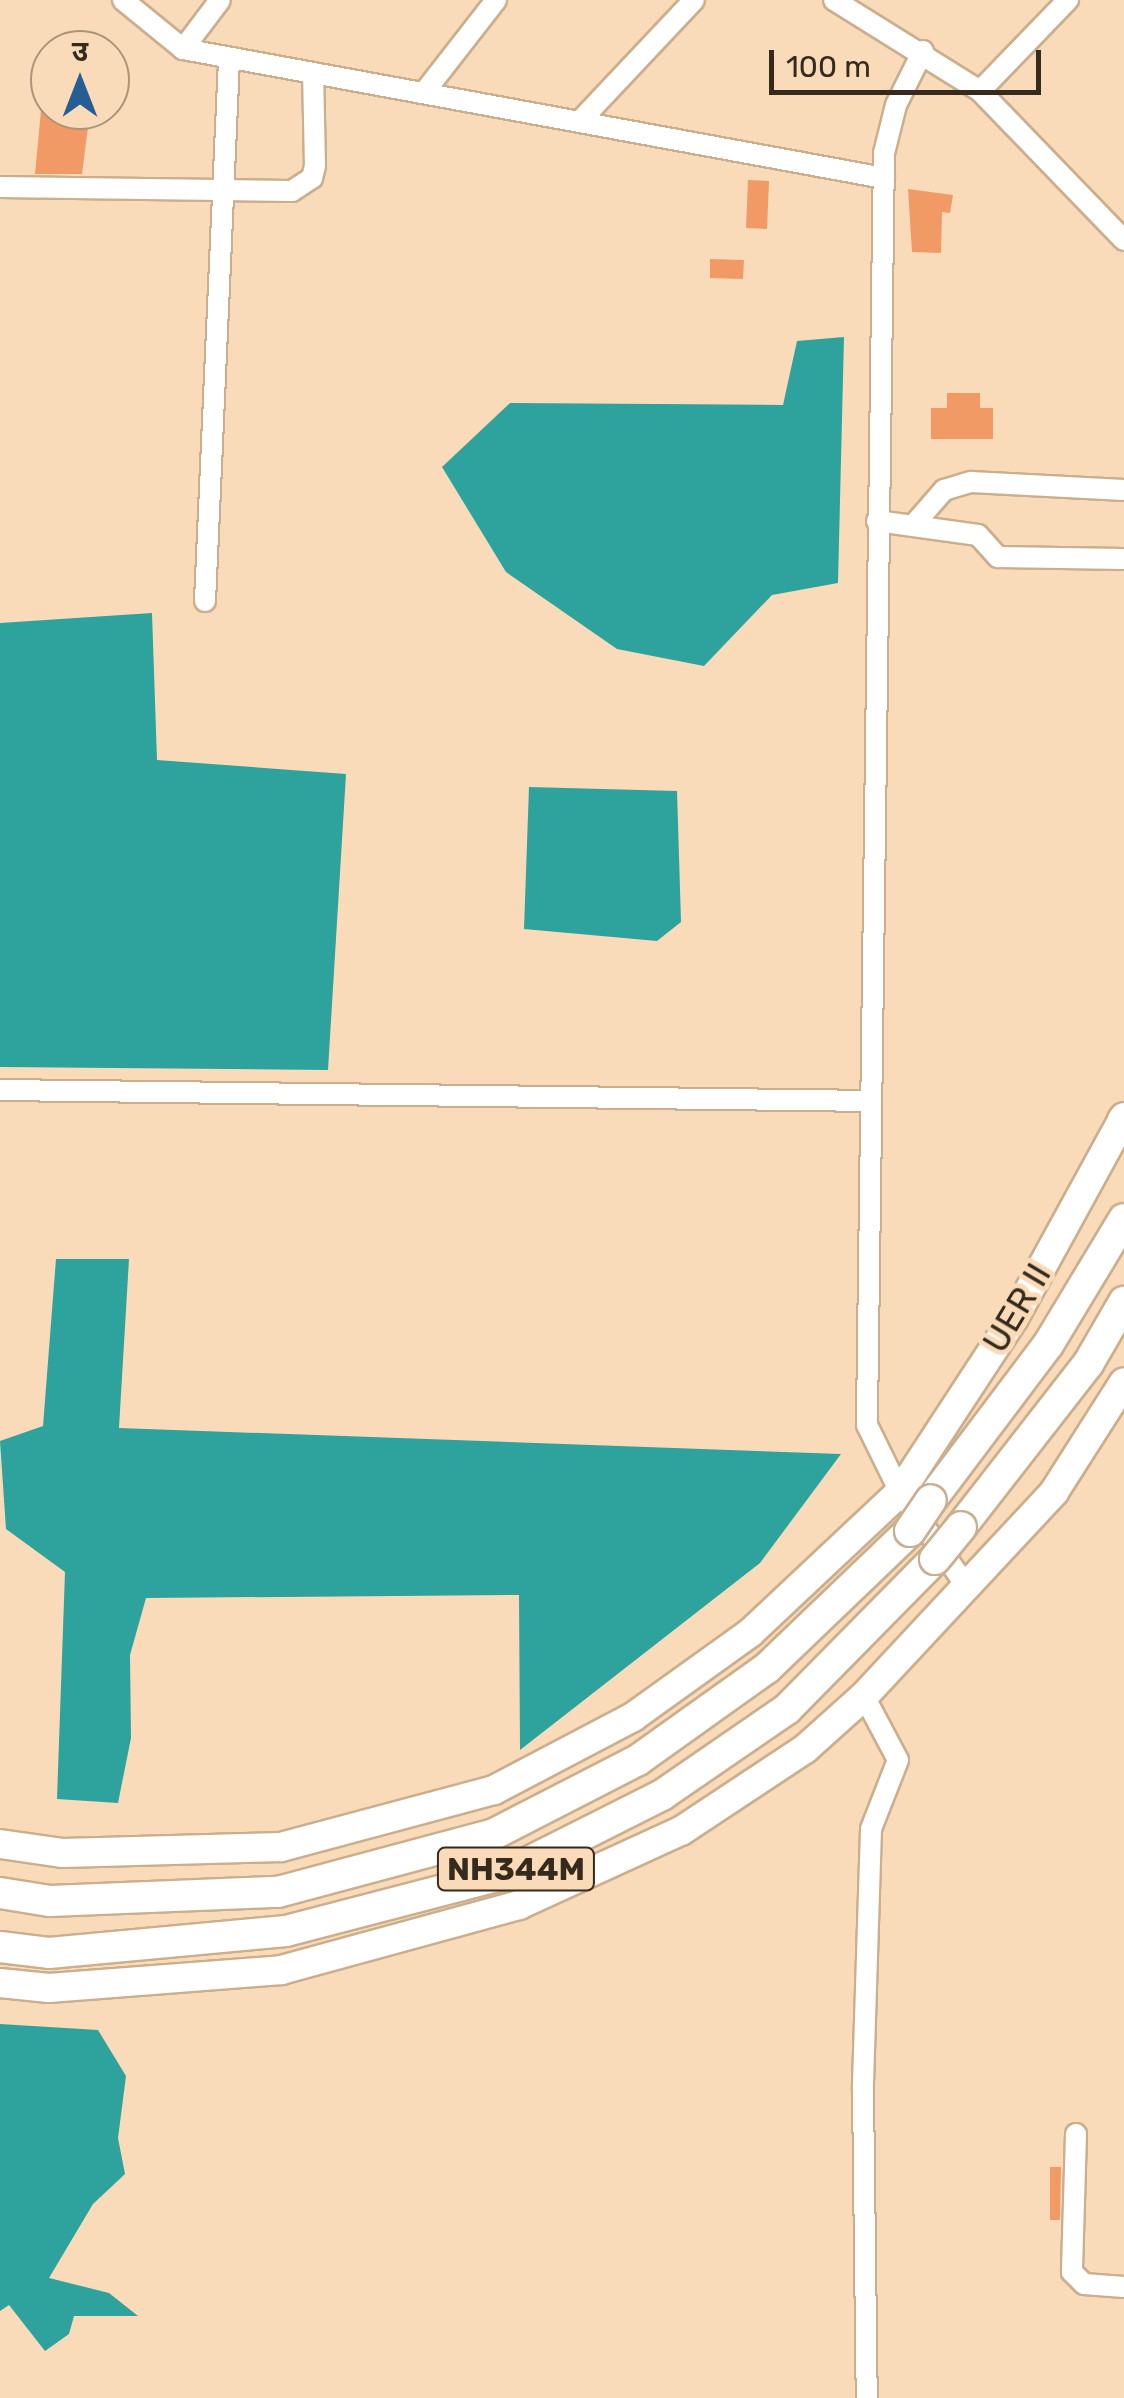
<!DOCTYPE html>
<meta charset="utf-8">
<style>
body{margin:0}
#map{position:relative;width:1124px;height:2398px;overflow:hidden;background:#f9dbb9;font-family:Rubik,"Noto Sans Devanagari",sans-serif}
div>[style]{position:absolute}
.water>*{inset:0;background:#2ea29d}
.building>*{inset:0;background:#f19a65}
.roads{filter:drop-shadow(2px 0 #cbae8d) drop-shadow(-2px 0 #cbae8d) drop-shadow(0 2px #cbae8d) drop-shadow(0 -2px #cbae8d)}
.minor>*{height:20px;margin:-10px;padding:0 10px;transform-origin:10px;border-radius:10px;background:#fff}
.major>*{height:28px;margin:-14px;padding:0 14px;transform-origin:14px;border-radius:14px;background:#fff}
.highway>*{height:30px;margin:-15px;padding:0 15px;transform-origin:15px;border-radius:15px;background:#fff}
.bridges{filter:drop-shadow(2px 0 #cbae8d) drop-shadow(-2px 0 #cbae8d) drop-shadow(0 2px #cbae8d) drop-shadow(0 -2px #cbae8d)}
.highway-bridge>*{height:30px;margin:-15px;padding:0 15px;transform-origin:15px;border-radius:15px;background:#fff}
span{translate:-50% -50%;white-space:nowrap;text-align:center;line-height:1.15;-webkit-text-stroke:10px #f9dbb9;paint-order:stroke}
.shield-label span{padding:2px 8px;background:#f9dbb9;border:2px solid;border-radius:8px;-webkit-text-stroke-width:0}
.shield-label{font-size:32px;color:#352a1c;font-weight:700}
.street-label{font-size:35px;color:#352a1c}
.north{position:absolute;left:30px;top:30px;width:100px;height:100px;box-sizing:border-box;background:#f9dbb9;border:2px solid #ab947a;border-radius:50%;rotate:0deg;font-size:28px;font-weight:700;line-height:40px;text-align:center;color:#352a1c}
.north::after{content:'';display:block;margin:auto;width:35px;height:45px;background:#255d95;clip-path:polygon(50% 0,100% 100%,50% 72%,0 100%)}
.scale{position:absolute;left:769px;top:50px;width:272px;height:45px;box-sizing:border-box;border:5px solid #352a1c;border-top:0;padding-left:12px;font-size:30px;line-height:35px;white-space:nowrap;color:#352a1c;-webkit-text-stroke:8px #f9dbb9;paint-order:stroke}
</style>
<div id="map">
<div class="water">
<i style="clip-path:polygon(844px 337px,838px 583px,772px 595px,704px 666px,617px 649px,506px 572px,442px 467px,510px 403px,783px 405px,797px 341px)"></i>
<i style="clip-path:polygon(152px 613px,157px 760px,346px 774px,328px 1070px,0 1067px,0 623px)"></i>
<i style="clip-path:polygon(529px 787px,677px 791px,681px 922px,657px 941px,524px 929px)"></i>
<i style="clip-path:polygon(56px 1259px,129px 1259px,119px 1428px,841px 1454px,760px 1563px,520px 1750px,519px 1595px,146px 1598px,130px 1655px,131px 1738px,118px 1803px,57px 1799px,65px 1572px,6px 1529px,0 1441px,43px 1426px)"></i>
<i style="clip-path:polygon(0 2024px,98px 2030px,126px 2076px,118px 2138px,125px 2174px,93px 2204px,49px 2278px,109px 2293px,138px 2316px,74px 2316px,69px 2334px,45px 2351px,9px 2305px,0 2311px)"></i>
</div>
<div class="building">
<i style="clip-path:polygon(41px 110px,71px 110px,88px 127px,82px 174px,35px 174px)"></i>
<i style="clip-path:polygon(748px 180px,769px 181px,767px 229px,746px 228px)"></i>
<i style="clip-path:polygon(908px 189px,953px 195px,950px 213px,942px 212px,941px 253px,912px 252px)"></i>
<i style="clip-path:polygon(710px 259px,744px 260px,743px 279px,710px 278px)"></i>
<i style="clip-path:polygon(947px 393px,980px 393px,980px 408px,993px 408px,993px 439px,931px 439px,931px 408px,947px 408px)"></i>
<i style="clip-path:polygon(1050px 2167px,1061px 2167px,1060px 2220px,1050px 2220px)"></i>
</div>
<div class="roads">
<div class="minor">
<i style="left:123px;top:0;width:77px;rotate:39.2deg"></i>
<i style="left:183px;top:49px;width:713px;rotate:10.43deg"></i>
<i style="left:834px;top:0;width:172px;rotate:31.9deg"></i>
<i style="left:980px;top:91px;width:207px;rotate:46deg"></i>
<i style="left:183px;top:49px;width:61px;rotate:-52.9deg"></i>
<i style="left:923px;top:51px;width:60px;rotate:116.6deg"></i>
<i style="left:896px;top:105px;width:49px;rotate:104deg"></i>
<i style="left:884px;top:153px;width:1272px;rotate:90.77deg"></i>
<i style="left:867px;top:1425px;width:75px;rotate:63.8deg"></i>
<i style="left:900px;top:1492px;width:116px;rotate:54.8deg"></i>
<i style="left:426px;top:90px;width:114px;rotate:-52.1deg"></i>
<i style="left:980px;top:91px;width:127px;rotate:-46deg"></i>
<i style="left:580px;top:121px;width:166px;rotate:-46.7deg"></i>
<i style="left:0;top:187px;width:292px;rotate:0.8deg"></i>
<i style="left:292px;top:191px;width:24px;rotate:-33deg"></i>
<i style="left:312px;top:178px;width:12px;rotate:-76deg"></i>
<i style="left:315px;top:166px;width:93px;rotate:-91.2deg"></i>
<i style="left:877px;top:521px;width:102px;rotate:7.9deg"></i>
<i style="left:978px;top:535px;width:30px;rotate:48deg"></i>
<i style="left:998px;top:557px;width:126px;rotate:0.9deg"></i>
<i style="left:916px;top:522px;width:43px;rotate:-48.8deg"></i>
<i style="left:944px;top:490px;width:28px;rotate:-17deg"></i>
<i style="left:971px;top:482px;width:153px;rotate:3deg"></i>
<i style="left:205px;top:601px;width:542px;rotate:-87.46deg"></i>
<i style="left:0;top:1090px;width:870px;rotate:0.72deg"></i>
<i style="left:864px;top:1696px;width:72px;rotate:62deg"></i>
<i style="left:898px;top:1760px;width:74px;rotate:111.4deg"></i>
<i style="left:871px;top:1829px;width:261px;rotate:91.8deg"></i>
<i style="left:863px;top:2090px;width:308px;rotate:89.3deg"></i>
<i style="left:1076px;top:2134px;width:138px;rotate:91.7deg"></i>
<i style="left:1072px;top:2272px;width:17px;rotate:45deg"></i>
<i style="left:1084px;top:2284px;width:40px;rotate:4.3deg"></i>
</div>
<div class="major">
<i style="left:0;top:1844px;width:64px;rotate:8.1deg"></i>
<i style="left:63px;top:1853px;width:218px;rotate:-1.6deg"></i>
<i style="left:281px;top:1847px;width:220px;rotate:-15deg"></i>
<i style="left:494px;top:1790px;width:157px;rotate:-27.7deg"></i>
<i style="left:633px;top:1717px;width:144px;rotate:-35.7deg"></i>
<i style="left:750px;top:1633px;width:206px;rotate:-43.2deg"></i>
<i style="left:900px;top:1492px;width:208px;rotate:-56.8deg"></i>
<i style="left:1014px;top:1318px;width:229px;rotate:-61.3deg"></i>
<i style="left:0;top:1983px;width:49px;rotate:5.8deg"></i>
<i style="left:49px;top:1988px;width:233px;rotate:-4.4deg"></i>
<i style="left:281px;top:1970px;width:247px;rotate:-15.3deg"></i>
<i style="left:519px;top:1905px;width:178px;rotate:-24.6deg"></i>
<i style="left:681px;top:1831px;width:149px;rotate:-33.5deg"></i>
<i style="left:805px;top:1749px;width:79px;rotate:-41.9deg"></i>
<i style="left:864px;top:1696px;width:279px;rotate:-47deg"></i>
<i style="left:1054px;top:1492px;width:130px;rotate:-57.5deg"></i>
</div>
<div class="highway">
<i style="left:1123px;top:1120px;width:1px;rotate:-45deg"></i>
<i style="left:931px;top:1500px;width:194px;rotate:-53deg"></i>
<i style="left:1048px;top:1345px;width:147px;rotate:-58.9deg"></i>
<i style="left:961px;top:1527px;width:207px;rotate:-52.1deg"></i>
<i style="left:1088px;top:1364px;width:72px;rotate:-59.9deg"></i>
<i style="left:0;top:1893px;width:51px;rotate:9.1deg"></i>
<i style="left:50px;top:1901px;width:228px;rotate:-2.3deg"></i>
<i style="left:278px;top:1892px;width:224px;rotate:-15deg"></i>
<i style="left:494px;top:1834px;width:162px;rotate:-27.2deg"></i>
<i style="left:638px;top:1760px;width:158px;rotate:-35.5deg"></i>
<i style="left:767px;top:1668px;width:198px;rotate:-43.8deg"></i>
<i style="left:0;top:1947px;width:49px;rotate:7deg"></i>
<i style="left:49px;top:1953px;width:238px;rotate:-5.3deg"></i>
<i style="left:286px;top:1931px;width:226px;rotate:-14.6deg"></i>
<i style="left:505px;top:1874px;width:176px;rotate:-26.7deg"></i>
<i style="left:662px;top:1795px;width:152px;rotate:-34.5deg"></i>
<i style="left:787px;top:1709px;width:211px;rotate:-45.4deg"></i>
</div>
</div>
<div class="bridges">
<div class="highway-bridge">
<i style="left:910px;top:1531px;width:37px;rotate:-56deg"></i>
<i style="left:935px;top:1559px;width:41px;rotate:-50.9deg"></i>
</div>
</div>
<div class="shield-label">
<span style="left:516px;top:1869px">NH344M</span>
</div>
<div class="street-label">
<span style="left:1017px;top:1308px;rotate:-59deg">UER II</span>
</div>
<div class="north">उ</div>
<div class="scale">100 m</div>
</div>
